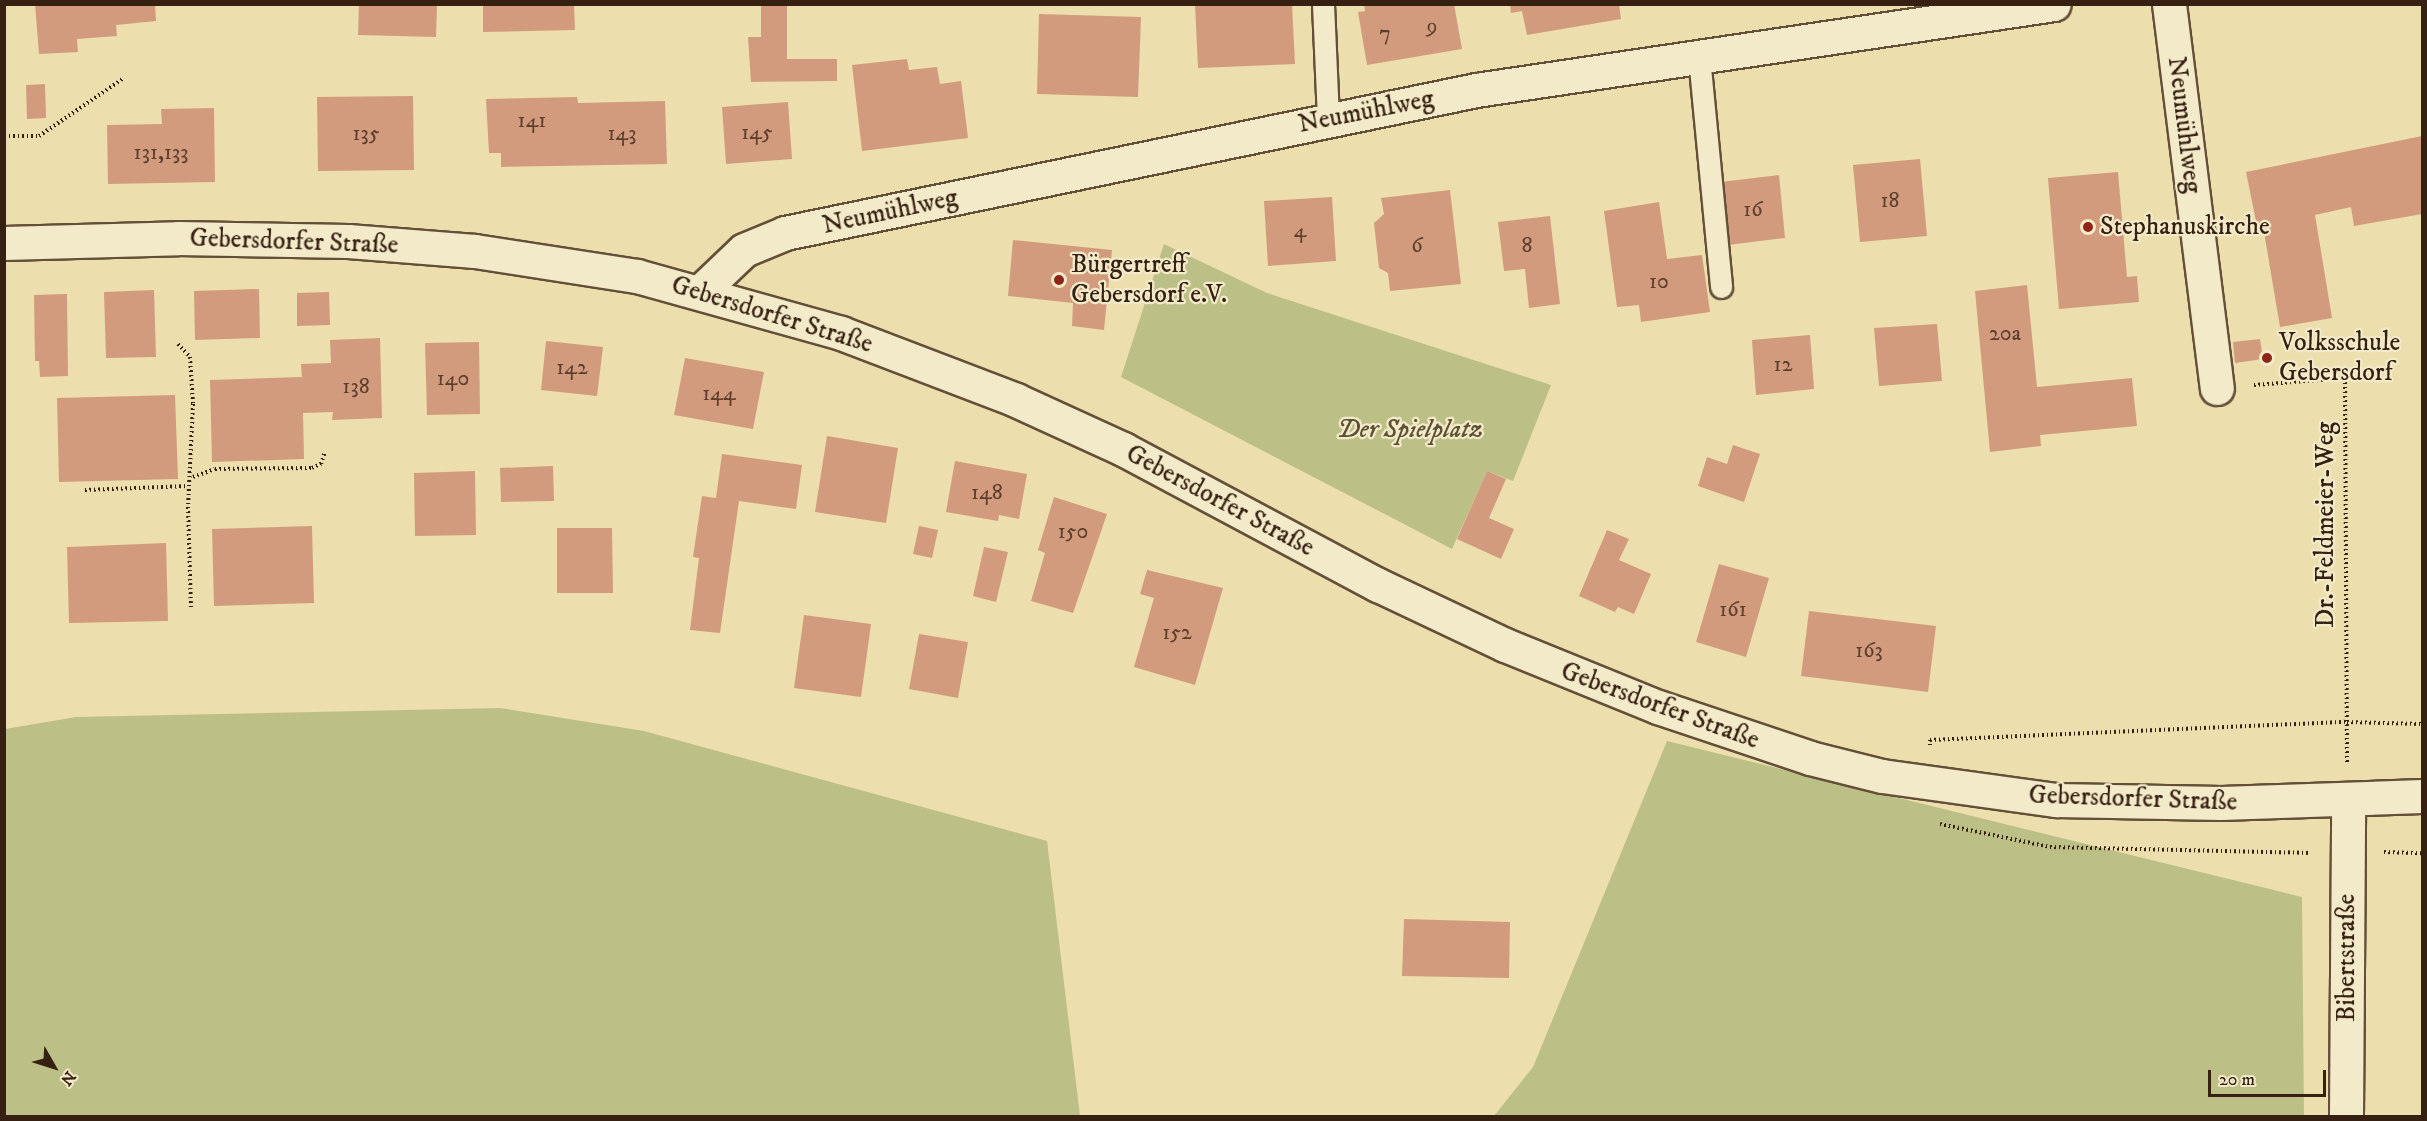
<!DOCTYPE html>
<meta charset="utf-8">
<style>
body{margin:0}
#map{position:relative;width:2427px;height:1121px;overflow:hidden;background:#ecdead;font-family:"IM FELL DW Pica",serif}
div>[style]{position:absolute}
.green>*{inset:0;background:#bdc086}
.building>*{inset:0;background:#d39b7e}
.path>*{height:4px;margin-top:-2px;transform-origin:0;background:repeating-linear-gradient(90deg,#362011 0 1.5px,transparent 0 4.5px)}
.roads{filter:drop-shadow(2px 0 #645038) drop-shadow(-2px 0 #645038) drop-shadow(0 2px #645038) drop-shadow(0 -2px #645038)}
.service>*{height:21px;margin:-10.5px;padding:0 10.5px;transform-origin:10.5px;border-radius:10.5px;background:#f3eaca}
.minor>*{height:33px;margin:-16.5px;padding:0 16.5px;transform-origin:16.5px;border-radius:16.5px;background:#f3eaca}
.secondary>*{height:33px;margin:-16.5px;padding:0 16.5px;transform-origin:16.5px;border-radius:16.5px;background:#f3eaca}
.dots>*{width:16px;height:16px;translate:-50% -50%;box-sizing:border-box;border:3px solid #f3eaca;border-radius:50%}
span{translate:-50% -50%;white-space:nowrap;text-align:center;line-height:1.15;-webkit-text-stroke:4.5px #f3eaca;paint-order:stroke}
.number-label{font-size:22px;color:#5d3f2c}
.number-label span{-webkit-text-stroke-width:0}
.street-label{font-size:26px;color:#362011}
.poi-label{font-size:26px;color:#362011}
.left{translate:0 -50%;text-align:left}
.park-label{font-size:26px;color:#5e5034;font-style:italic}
.frame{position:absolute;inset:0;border:6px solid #362011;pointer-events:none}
.north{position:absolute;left:24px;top:1037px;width:60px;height:60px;-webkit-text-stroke:4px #f3eaca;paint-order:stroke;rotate:129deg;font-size:16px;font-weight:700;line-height:24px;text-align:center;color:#362011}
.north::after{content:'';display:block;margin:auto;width:21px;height:27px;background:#362011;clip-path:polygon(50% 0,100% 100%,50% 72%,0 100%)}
.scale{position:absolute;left:2208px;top:1070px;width:118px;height:27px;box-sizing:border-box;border:3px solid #362011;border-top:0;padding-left:8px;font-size:18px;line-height:21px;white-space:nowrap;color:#362011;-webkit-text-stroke:4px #f3eaca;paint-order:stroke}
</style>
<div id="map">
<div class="green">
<i style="clip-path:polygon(1164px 244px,1267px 293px,1551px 385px,1513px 481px,1487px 471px,1452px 549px,1121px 377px)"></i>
<i style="clip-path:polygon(500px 708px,644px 731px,1047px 841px,1080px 1116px,5px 1116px,5px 729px,76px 717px)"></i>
<i style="clip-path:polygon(1667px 741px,2302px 897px,2304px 1116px,1494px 1116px,1533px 1067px)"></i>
</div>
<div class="building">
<i style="clip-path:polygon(35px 4px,155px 4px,156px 21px,116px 25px,117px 36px,77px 39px,78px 52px,39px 54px)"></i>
<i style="clip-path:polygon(359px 4px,437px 4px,436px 37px,358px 35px)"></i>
<i style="clip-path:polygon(483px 4px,574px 4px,575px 30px,483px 32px)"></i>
<i style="clip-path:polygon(761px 4px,787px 4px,787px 59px,837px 59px,837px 81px,751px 82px,748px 37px,761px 37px)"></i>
<i style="clip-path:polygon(1195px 4px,1292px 4px,1295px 64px,1198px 68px)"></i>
<i style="clip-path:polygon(1364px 4px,1454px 4px,1462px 49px,1367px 65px,1358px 12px,1365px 11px)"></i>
<i style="clip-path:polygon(1510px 4px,1619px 4px,1621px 19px,1527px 35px,1522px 11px,1511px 13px)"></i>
<i style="clip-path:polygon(1039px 14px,1141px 17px,1138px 97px,1037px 94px)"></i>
<i style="clip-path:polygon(907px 59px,909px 70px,937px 67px,940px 84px,961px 81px,968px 138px,862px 151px,852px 65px)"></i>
<i style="clip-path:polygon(45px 84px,46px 118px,27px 119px,26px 85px)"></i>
<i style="clip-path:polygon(413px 96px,414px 170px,318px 171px,317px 97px)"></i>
<i style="clip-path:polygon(577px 97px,578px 103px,665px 101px,667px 164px,501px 167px,501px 153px,489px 153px,486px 99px)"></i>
<i style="clip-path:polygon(788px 102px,792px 159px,726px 164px,722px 107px)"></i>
<i style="clip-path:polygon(214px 108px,215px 182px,108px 184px,107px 125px,162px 124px,161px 109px)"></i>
<i style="clip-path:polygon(2422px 136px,2422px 214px,2354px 226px,2351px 207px,2315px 215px,2332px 318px,2280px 327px,2263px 226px,2257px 226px,2246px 172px)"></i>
<i style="clip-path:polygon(1920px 159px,1927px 236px,1860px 242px,1853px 165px)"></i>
<i style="clip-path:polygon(2118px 172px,2127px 277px,2137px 276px,2139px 302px,2059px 309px,2048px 178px)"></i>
<i style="clip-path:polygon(1779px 175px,1785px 238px,1728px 245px,1721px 182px)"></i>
<i style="clip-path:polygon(1450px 190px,1461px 284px,1390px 291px,1388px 273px,1379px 268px,1374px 223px,1384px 214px,1381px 198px)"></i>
<i style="clip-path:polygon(1332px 197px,1336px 261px,1268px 266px,1264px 201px)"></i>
<i style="clip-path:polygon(1659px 202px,1667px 259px,1702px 255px,1710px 312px,1641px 322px,1639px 305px,1617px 307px,1604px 211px)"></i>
<i style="clip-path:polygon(1550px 216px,1560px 304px,1529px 308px,1525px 269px,1504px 271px,1498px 222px)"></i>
<i style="clip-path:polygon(1013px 240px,1112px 250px,1104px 330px,1072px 326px,1073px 303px,1008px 296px)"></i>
<i style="clip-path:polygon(2027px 285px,2037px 387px,2132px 378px,2137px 426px,2040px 435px,2041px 446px,1990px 452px,1975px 291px)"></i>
<i style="clip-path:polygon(259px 289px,260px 338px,195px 340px,194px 291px)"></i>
<i style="clip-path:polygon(154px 290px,156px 357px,106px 358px,104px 292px)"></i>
<i style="clip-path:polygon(329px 292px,330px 325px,297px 326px,297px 293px)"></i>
<i style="clip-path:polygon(67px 294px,68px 376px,40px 377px,39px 361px,35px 361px,34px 295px)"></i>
<i style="clip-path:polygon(1937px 324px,1942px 381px,1879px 386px,1874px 328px)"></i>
<i style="clip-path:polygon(1810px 335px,1814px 389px,1756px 395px,1752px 340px)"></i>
<i style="clip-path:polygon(380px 338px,382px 418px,332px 420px,333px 412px,303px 413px,304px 459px,212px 462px,210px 380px,302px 377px,301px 364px,331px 363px,330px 340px)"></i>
<i style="clip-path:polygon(2260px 339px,2263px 359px,2235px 363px,2233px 342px)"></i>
<i style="clip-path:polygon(546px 341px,603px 347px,597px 396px,541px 390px)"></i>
<i style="clip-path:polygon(479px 342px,480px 414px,427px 415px,425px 343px)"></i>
<i style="clip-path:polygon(685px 358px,764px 372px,753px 429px,674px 415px)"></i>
<i style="clip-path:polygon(175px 395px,178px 479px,59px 482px,57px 398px)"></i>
<i style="clip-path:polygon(827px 436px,898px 448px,886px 523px,815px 512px)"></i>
<i style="clip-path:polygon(1733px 445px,1760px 454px,1744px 502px,1698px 486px,1707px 457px,1727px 464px)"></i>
<i style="clip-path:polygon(722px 454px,802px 465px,796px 509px,739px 501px,720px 633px,690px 630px,699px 558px,693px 557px,702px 496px,716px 498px)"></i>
<i style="clip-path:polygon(955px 461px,1027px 474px,1019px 519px,999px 515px,998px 521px,946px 512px)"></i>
<i style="clip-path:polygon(553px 466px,554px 501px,501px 502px,500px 468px)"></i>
<i style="clip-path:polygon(475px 471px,476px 535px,415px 536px,414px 473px)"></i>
<i style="clip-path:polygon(1487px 471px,1506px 479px,1489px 518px,1514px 529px,1501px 559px,1457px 539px)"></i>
<i style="clip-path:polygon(1054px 497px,1107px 514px,1073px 613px,1031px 601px,1045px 553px,1038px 550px)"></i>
<i style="clip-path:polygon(312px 526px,314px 603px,214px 606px,212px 529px)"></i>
<i style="clip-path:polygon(919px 526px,938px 530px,932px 558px,913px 554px)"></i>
<i style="clip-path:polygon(557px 528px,612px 528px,613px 593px,557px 593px)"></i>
<i style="clip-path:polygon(1607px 530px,1629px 539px,1619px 560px,1651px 574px,1634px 614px,1618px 607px,1615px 612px,1579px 596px)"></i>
<i style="clip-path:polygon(166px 543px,168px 621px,69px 623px,67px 547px)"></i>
<i style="clip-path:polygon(984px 547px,1008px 552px,996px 602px,973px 596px)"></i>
<i style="clip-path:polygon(1719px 564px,1769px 578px,1746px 657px,1696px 642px)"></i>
<i style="clip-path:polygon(1147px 570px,1223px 588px,1195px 685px,1134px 667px,1154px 598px,1140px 594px)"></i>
<i style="clip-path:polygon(1809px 611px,1936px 626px,1928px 692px,1801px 676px)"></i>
<i style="clip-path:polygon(804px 615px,871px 624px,861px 697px,794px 688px)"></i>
<i style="clip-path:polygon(919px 634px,968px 642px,958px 698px,909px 689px)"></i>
<i style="clip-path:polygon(1404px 919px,1510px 922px,1509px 978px,1402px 976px)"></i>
</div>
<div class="path">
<i style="left:4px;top:136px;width:35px"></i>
<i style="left:39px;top:136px;width:103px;rotate:-34.3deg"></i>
<i style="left:178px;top:344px;width:18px;rotate:47deg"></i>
<i style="left:190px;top:357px;width:47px;rotate:86.3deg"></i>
<i style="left:193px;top:404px;width:103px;rotate:92.8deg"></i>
<i style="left:188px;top:507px;width:101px;rotate:88.3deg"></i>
<i style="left:2254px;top:385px;width:91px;rotate:-4.4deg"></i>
<i style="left:2345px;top:378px;width:385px;rotate:89.7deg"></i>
<i style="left:193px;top:477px;width:23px;rotate:-20deg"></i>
<i style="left:215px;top:469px;width:97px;rotate:-0.6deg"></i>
<i style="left:312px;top:468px;width:10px;rotate:-24deg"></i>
<i style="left:321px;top:464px;width:13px;rotate:-72deg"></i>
<i style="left:85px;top:490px;width:103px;rotate:-2.2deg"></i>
<i style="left:1930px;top:745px;width:5px;rotate:-90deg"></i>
<i style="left:1930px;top:740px;width:417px;rotate:-2.5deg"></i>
<i style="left:2347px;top:722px;width:75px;rotate:1.5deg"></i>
<i style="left:1940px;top:824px;width:112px;rotate:11.8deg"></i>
<i style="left:2050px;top:847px;width:261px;rotate:1.3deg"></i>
<i style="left:2384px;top:852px;width:38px;rotate:2deg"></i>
</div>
<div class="roads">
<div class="service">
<i style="left:1323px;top:4px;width:116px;rotate:87.5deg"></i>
<i style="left:1699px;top:57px;width:231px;rotate:84.5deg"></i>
</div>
<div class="minor">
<i style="left:2169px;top:4px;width:387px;rotate:82.9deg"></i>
<i style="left:701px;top:291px;width:59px;rotate:-43.6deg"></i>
<i style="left:744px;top:250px;width:44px;rotate:-22.5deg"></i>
<i style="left:785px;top:233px;width:706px;rotate:-11.69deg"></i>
<i style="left:1476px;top:90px;width:584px;rotate:-8.46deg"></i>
<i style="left:2346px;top:1116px;width:317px;rotate:-89.6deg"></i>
</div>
<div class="secondary">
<i style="left:4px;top:243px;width:174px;rotate:-1.6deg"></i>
<i style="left:178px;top:238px;width:170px;rotate:1deg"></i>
<i style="left:348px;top:241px;width:127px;rotate:4.5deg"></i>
<i style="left:475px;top:251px;width:164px;rotate:8.8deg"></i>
<i style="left:637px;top:276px;width:212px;rotate:15.6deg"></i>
<i style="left:841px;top:333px;width:187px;rotate:20.9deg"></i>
<i style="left:1016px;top:400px;width:118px;rotate:24.6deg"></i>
<i style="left:1123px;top:449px;width:289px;rotate:28.1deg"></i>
<i style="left:1378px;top:585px;width:140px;rotate:25.3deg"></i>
<i style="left:1505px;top:645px;width:165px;rotate:22.1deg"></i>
<i style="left:1658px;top:707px;width:160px;rotate:18.5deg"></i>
<i style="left:1810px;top:758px;width:74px;rotate:14deg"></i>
<i style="left:1882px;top:776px;width:176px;rotate:7.9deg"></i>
<i style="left:2056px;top:800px;width:165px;rotate:1deg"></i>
<i style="left:2221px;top:803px;width:201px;rotate:-2deg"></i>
</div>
</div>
<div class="dots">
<i style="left:2088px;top:227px;background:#8f2418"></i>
<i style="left:1059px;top:280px;background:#8f2418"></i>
<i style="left:2267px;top:358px;background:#8f2418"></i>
</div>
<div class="number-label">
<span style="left:1432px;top:27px">9</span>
<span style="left:1385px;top:34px">7</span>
<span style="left:532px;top:121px">141</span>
<span style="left:757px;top:133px">145</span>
<span style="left:366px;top:134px">135</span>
<span style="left:622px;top:134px">143</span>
<span style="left:161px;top:153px">131,133</span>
<span style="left:1890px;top:201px">18</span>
<span style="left:1753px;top:210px">16</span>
<span style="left:1300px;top:231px">4</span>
<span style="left:1417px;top:246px">6</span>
<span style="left:1527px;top:246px">8</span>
<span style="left:1659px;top:282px">10</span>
<span style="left:2005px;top:334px">20a</span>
<span style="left:1783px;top:365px">12</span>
<span style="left:572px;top:368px">142</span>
<span style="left:453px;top:379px">140</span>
<span style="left:356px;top:387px">138</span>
<span style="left:719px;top:394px">144</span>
<span style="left:987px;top:493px">148</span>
<span style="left:1073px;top:532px">150</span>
<span style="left:1733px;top:610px">161</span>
<span style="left:1177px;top:633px">152</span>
<span style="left:1869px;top:651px">163</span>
</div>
<div class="street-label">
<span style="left:1366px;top:112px;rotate:-11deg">Neumühlweg</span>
<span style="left:2184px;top:125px;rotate:83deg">Neumühlweg</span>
<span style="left:890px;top:212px;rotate:-12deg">Neumühlweg</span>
<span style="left:294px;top:242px;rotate:2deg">Gebersdorfer Straße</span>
<span style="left:772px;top:315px;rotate:17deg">Gebersdorfer Straße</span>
<span style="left:1220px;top:501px;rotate:28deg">Gebersdorfer Straße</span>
<span style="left:2326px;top:525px;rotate:-90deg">Dr.-Feldmeier-Weg</span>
<span style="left:1660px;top:706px;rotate:20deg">Gebersdorfer Straße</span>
<span style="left:2133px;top:799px;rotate:2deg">Gebersdorfer Straße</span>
<span style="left:2347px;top:958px;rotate:-90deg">Bibertstraße</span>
</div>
<div class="poi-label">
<span class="left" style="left:2100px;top:227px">Stephanuskirche</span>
<span class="left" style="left:1071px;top:280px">Bürgertreff<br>Gebersdorf e.V.</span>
<span class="left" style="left:2279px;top:358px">Volksschule<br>Gebersdorf</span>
</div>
<div class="park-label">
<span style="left:1410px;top:430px">Der Spielplatz</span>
</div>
<div class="frame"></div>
<div class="north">N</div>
<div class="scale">20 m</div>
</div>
